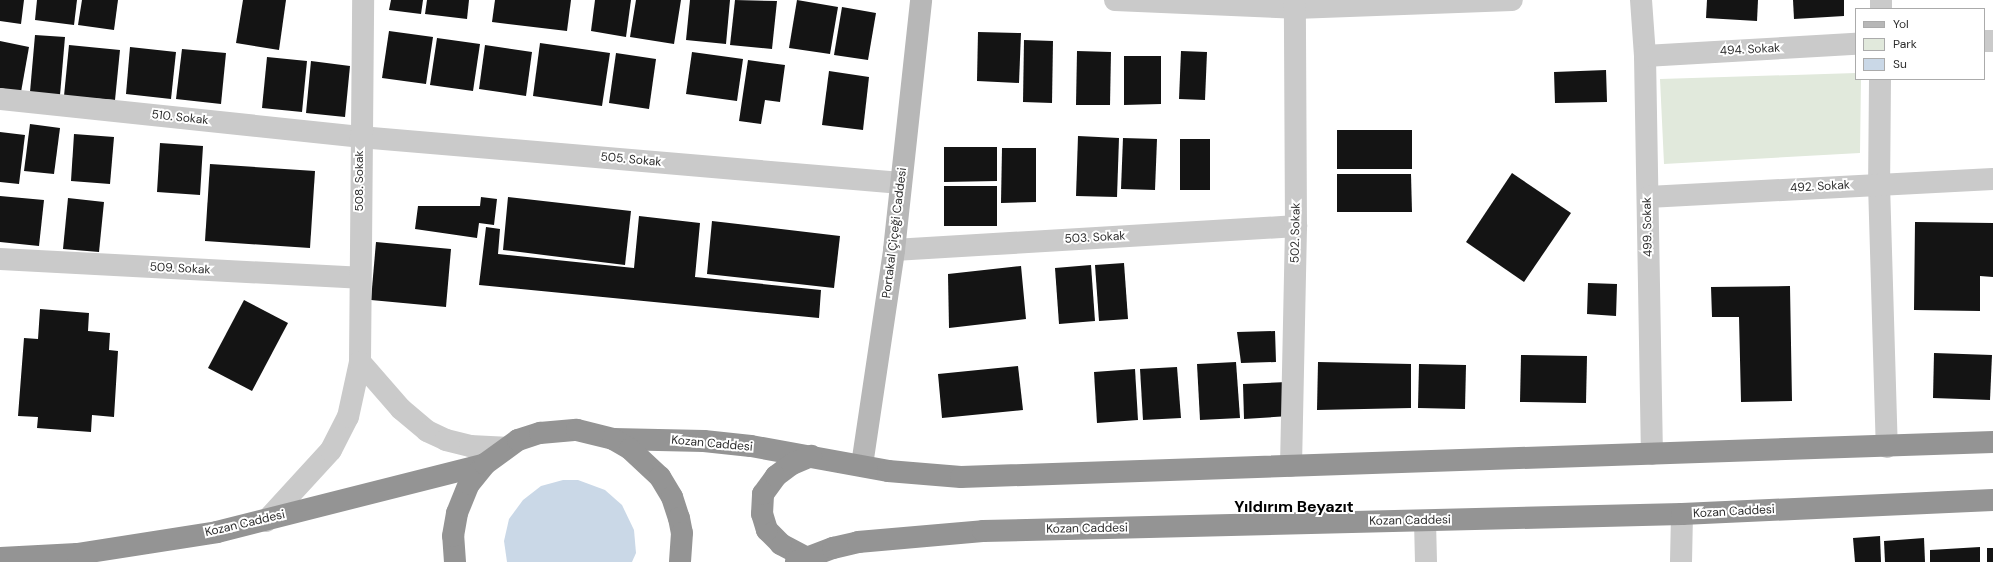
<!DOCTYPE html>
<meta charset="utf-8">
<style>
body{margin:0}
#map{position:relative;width:1993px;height:562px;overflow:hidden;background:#fff;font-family:"DM Sans",sans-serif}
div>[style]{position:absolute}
.green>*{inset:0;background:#e1e9dc}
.water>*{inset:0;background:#cad8e7}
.building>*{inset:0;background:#141414}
.street>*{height:22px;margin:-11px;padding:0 11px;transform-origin:11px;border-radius:11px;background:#cacaca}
.secondary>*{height:22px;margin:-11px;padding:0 11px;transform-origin:11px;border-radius:11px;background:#b7b7b7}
.highway>*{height:22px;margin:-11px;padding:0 11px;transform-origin:11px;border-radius:11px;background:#949494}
span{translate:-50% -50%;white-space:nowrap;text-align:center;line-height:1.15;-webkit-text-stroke:4px #fff;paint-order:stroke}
.street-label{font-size:12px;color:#2d2d2d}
.district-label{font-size:16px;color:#000;font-weight:700}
.legend{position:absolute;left:1855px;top:8px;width:130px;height:72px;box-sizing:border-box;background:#fff;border:1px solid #ababab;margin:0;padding:5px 7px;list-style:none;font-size:12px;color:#2d2d2d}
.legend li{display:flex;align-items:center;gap:8px;height:20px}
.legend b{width:20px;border:1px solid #ababab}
</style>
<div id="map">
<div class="green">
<i style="clip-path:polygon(1856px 73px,1856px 79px,1861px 79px,1860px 153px,1664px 164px,1660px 79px)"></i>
</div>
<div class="water">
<i style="clip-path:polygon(563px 480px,578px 480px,605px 490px,622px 505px,634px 530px,636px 553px,632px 562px,507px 562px,504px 541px,509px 519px,523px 500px,541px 486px)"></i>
</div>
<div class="building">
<i style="clip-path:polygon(0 0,24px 0,21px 24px,0 21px)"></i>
<i style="clip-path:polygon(37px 0,77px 0,74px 25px,35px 20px)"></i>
<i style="clip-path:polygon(82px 0,118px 0,114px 30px,78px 25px)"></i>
<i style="clip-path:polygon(243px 0,286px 0,279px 50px,236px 43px)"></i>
<i style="clip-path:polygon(391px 0,423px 0,421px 14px,389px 10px)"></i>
<i style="clip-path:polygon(427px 0,469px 0,467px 19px,425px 14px)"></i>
<i style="clip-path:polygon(495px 0,571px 0,567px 31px,492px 22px)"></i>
<i style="clip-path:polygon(595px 0,631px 0,626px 37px,591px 31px)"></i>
<i style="clip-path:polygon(636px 0,681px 0,674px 44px,630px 37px)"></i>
<i style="clip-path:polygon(690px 0,730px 0,726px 44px,686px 40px)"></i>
<i style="clip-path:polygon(735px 0,777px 1px,772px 49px,730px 45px)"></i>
<i style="clip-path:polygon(797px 0,838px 7px,830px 54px,789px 48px)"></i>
<i style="clip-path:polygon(1707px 0,1758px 0,1757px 21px,1706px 18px)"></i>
<i style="clip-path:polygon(1793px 0,1844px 0,1844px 16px,1794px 19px)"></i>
<i style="clip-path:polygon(842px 7px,876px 13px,868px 60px,834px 55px)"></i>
<i style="clip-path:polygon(389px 31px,433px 37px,426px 84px,382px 78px)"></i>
<i style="clip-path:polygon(978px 32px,1021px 33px,1019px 83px,977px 81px)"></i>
<i style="clip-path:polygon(35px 35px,65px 37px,60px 95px,30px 92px)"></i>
<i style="clip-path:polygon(437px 38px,480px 44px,473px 91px,430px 85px)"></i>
<i style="clip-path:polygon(1024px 40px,1053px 41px,1052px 103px,1023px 102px)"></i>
<i style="clip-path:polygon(0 41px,29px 47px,21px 92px,0 88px)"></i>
<i style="clip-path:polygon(540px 43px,610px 53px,602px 106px,533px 96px)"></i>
<i style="clip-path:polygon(69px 45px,120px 50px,115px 100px,64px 96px)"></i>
<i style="clip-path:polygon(485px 45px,532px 52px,526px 96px,479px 89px)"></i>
<i style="clip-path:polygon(130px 47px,176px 52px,171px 99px,126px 94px)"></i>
<i style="clip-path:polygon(182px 49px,226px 53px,221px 104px,176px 99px)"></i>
<i style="clip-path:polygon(1077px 51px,1111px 52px,1110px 105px,1076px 105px)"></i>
<i style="clip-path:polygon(1181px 51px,1207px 52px,1205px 100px,1179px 99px)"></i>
<i style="clip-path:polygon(692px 52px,743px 59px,737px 101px,686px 94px)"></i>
<i style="clip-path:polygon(616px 53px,656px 59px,649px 109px,609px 103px)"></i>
<i style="clip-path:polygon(1124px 56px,1161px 56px,1161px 104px,1124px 105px)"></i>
<i style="clip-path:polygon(267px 57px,307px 61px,302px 112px,262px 108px)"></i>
<i style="clip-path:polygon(748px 60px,785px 65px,780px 102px,765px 100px,761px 124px,739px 121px)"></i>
<i style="clip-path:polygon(311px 61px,350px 66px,345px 117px,306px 113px)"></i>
<i style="clip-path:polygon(1606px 70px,1607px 102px,1555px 103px,1554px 72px)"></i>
<i style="clip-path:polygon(829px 71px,869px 77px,863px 130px,822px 125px)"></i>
<i style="clip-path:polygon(30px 124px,60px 128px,54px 174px,24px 171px)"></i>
<i style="clip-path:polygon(1337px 130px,1412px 130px,1412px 169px,1337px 169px)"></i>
<i style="clip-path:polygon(0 132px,25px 135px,19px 184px,0 182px)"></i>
<i style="clip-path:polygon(74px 134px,114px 137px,110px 184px,71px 181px)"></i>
<i style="clip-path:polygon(1078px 136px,1119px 138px,1117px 197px,1076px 196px)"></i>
<i style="clip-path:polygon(1123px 138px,1157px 139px,1155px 190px,1121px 189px)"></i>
<i style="clip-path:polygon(1180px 139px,1210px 139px,1210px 190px,1180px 190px)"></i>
<i style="clip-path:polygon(160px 143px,203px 146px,200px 195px,157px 192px)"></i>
<i style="clip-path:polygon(944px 147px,997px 147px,997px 181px,944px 182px)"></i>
<i style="clip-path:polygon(1002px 148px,1036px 148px,1036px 202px,1001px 203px)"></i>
<i style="clip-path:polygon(210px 164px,315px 171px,310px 248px,205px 241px)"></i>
<i style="clip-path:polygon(1512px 173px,1571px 213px,1524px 282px,1466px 242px)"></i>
<i style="clip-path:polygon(1337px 174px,1411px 174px,1412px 212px,1337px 212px)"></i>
<i style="clip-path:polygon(944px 186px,997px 186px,997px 226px,944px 226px)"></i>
<i style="clip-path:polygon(0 196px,44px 200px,39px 246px,0 242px)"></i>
<i style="clip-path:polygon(481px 197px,497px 199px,494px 225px,479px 223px,477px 238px,415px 229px,418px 206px,480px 206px)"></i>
<i style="clip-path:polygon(508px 197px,631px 211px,625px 265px,503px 250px)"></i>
<i style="clip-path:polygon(68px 198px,104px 202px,99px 252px,63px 249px)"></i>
<i style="clip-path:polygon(639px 216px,700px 223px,695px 277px,821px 290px,819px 318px,479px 285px,486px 227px,500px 229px,498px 254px,634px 268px)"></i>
<i style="clip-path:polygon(712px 221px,840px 236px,834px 288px,707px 274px)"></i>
<i style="clip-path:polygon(1915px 222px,1993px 223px,1993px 277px,1980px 276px,1980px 311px,1914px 310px)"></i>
<i style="clip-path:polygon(376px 242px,451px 249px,446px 307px,371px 300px)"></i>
<i style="clip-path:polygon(1124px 263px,1128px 319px,1099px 321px,1095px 265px)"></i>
<i style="clip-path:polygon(1091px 265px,1095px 321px,1059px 324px,1055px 268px)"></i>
<i style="clip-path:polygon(1021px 266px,1026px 319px,949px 328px,948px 274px)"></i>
<i style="clip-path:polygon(1588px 283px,1617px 284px,1616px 316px,1587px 314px)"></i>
<i style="clip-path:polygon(1790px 286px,1792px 401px,1741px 402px,1739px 317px,1712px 317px,1711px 287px)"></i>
<i style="clip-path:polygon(244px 300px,288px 323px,252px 391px,208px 368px)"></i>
<i style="clip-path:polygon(40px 309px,89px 313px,88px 331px,110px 333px,109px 350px,118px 351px,114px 417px,92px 415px,91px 432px,37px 428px,38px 417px,18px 416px,24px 338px,38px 339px)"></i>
<i style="clip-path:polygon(1275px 331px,1276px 362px,1241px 363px,1237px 332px)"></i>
<i style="clip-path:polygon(1934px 353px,1992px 355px,1990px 400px,1933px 398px)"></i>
<i style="clip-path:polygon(1521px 355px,1587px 356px,1586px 403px,1520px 402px)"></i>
<i style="clip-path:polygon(1236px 362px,1240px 418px,1200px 420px,1197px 364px)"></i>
<i style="clip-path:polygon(1318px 362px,1411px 364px,1411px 408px,1317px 410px)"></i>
<i style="clip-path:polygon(1419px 364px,1466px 365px,1465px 409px,1418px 408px)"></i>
<i style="clip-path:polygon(1018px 366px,1023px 410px,942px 418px,938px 374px)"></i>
<i style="clip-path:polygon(1177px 367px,1181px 418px,1143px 420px,1140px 369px)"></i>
<i style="clip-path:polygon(1135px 369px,1138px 420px,1097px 423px,1094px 372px)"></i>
<i style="clip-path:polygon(1287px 382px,1289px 416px,1244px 419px,1243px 384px)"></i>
<i style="clip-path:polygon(1880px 536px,1881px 562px,1855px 562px,1853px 538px)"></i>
<i style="clip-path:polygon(1924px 538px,1925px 562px,1885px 562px,1884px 541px)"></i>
<i style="clip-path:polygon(1980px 547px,1980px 562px,1930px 562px,1930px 550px)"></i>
<i style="clip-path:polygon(1987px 548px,1993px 548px,1993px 562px,1987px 562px)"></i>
</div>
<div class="street">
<i style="left:1115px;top:0;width:180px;rotate:2.5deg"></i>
<i style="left:1295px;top:8px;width:217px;rotate:-2.1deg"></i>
<i style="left:1641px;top:0;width:56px;rotate:85.9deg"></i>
<i style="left:1645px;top:56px;width:398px;rotate:89deg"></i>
<i style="left:1881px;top:9px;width:9px;rotate:-90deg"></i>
<i style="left:1984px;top:41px;width:9px"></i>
<i style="left:1645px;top:56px;width:211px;rotate:-3.3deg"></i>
<i style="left:1880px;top:79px;width:105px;rotate:90.5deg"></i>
<i style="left:1879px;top:184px;width:263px;rotate:88.3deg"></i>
<i style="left:0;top:99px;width:362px;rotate:6deg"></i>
<i style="left:360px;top:137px;width:543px;rotate:4.86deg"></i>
<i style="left:1648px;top:197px;width:345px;rotate:-3deg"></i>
<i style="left:894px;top:250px;width:403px;rotate:-3.4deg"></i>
<i style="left:0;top:259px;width:360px;rotate:3deg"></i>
<i style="left:360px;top:362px;width:362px;rotate:-89.5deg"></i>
<i style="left:1291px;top:466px;width:240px;rotate:-88.8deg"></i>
<i style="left:1296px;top:226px;width:226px;rotate:-90.3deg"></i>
<i style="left:266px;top:521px;width:96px;rotate:-47.5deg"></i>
<i style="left:331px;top:450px;width:37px;rotate:-63deg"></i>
<i style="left:348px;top:417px;width:56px;rotate:-77.7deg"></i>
<i style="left:360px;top:362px;width:62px;rotate:48.9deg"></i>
<i style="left:401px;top:409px;width:34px;rotate:40deg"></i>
<i style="left:427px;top:431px;width:21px;rotate:25deg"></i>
<i style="left:446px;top:440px;width:25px;rotate:14deg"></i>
<i style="left:470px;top:446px;width:35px;rotate:3deg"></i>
<i style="left:1425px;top:521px;width:41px;rotate:88.6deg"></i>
<i style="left:1681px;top:562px;width:48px;rotate:-88.8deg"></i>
</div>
<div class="secondary">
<i style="left:862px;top:465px;width:217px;rotate:-81.5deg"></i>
<i style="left:894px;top:250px;width:251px;rotate:-83.8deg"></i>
</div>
<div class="highway">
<i style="left:613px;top:439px;width:91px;rotate:1.3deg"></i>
<i style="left:704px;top:441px;width:47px;rotate:6.1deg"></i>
<i style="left:751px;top:446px;width:139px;rotate:10.3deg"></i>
<i style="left:888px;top:471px;width:73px;rotate:4.7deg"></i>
<i style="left:961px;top:477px;width:1033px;rotate:-1.94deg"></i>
<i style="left:0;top:558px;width:77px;rotate:-3deg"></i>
<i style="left:77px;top:554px;width:142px;rotate:-8.9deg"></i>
<i style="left:217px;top:532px;width:276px;rotate:-14.2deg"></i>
<i style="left:807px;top:558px;width:30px;rotate:-152deg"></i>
<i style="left:781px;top:544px;width:20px;rotate:-135deg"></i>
<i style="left:767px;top:530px;width:17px;rotate:-107deg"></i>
<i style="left:762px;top:514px;width:20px;rotate:-87deg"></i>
<i style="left:763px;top:494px;width:22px;rotate:-54deg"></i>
<i style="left:776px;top:476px;width:20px;rotate:-37deg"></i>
<i style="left:792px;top:464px;width:21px;rotate:-23deg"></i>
<i style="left:455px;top:562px;width:26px;rotate:-94deg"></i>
<i style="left:453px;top:536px;width:23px;rotate:-80deg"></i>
<i style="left:457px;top:513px;width:31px;rotate:-68deg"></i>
<i style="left:469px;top:484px;width:26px;rotate:-51deg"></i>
<i style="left:485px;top:464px;width:41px;rotate:-36deg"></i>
<i style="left:518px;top:440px;width:23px;rotate:-18deg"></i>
<i style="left:540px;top:433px;width:37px;rotate:-5deg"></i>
<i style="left:577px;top:430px;width:37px;rotate:14deg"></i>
<i style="left:613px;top:439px;width:20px;rotate:30deg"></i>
<i style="left:630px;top:449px;width:41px;rotate:43deg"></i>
<i style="left:660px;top:477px;width:23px;rotate:59deg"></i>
<i style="left:672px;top:497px;width:22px;rotate:72deg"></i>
<i style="left:679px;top:518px;width:15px;rotate:79deg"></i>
<i style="left:682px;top:533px;width:29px;rotate:94deg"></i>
<i style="left:796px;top:562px;width:40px;rotate:-21deg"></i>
<i style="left:833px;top:548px;width:26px;rotate:-13deg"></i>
<i style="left:858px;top:542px;width:125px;rotate:-5deg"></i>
<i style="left:983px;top:531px;width:699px;rotate:-1.39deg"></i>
<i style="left:1682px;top:514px;width:311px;rotate:-2.6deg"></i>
</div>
<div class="street-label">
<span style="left:1750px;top:50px;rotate:-3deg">494. Sokak</span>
<span style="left:180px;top:118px;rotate:6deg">510. Sokak</span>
<span style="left:631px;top:160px;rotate:5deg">505. Sokak</span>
<span style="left:360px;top:181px;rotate:-90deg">508. Sokak</span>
<span style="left:1820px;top:187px;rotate:-3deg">492. Sokak</span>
<span style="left:1648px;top:227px;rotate:-91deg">499. Sokak</span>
<span style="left:895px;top:233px;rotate:-83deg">Portakal Çiçeği Caddesi</span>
<span style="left:1296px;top:233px;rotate:-89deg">502. Sokak</span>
<span style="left:1095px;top:238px;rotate:-3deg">503. Sokak</span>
<span style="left:180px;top:269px;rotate:3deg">509. Sokak</span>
<span style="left:712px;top:444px;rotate:5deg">Kozan Caddesi</span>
<span style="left:1734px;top:512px;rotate:-3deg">Kozan Caddesi</span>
<span style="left:1410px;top:521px;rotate:-1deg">Kozan Caddesi</span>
<span style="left:245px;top:524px;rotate:-13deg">Kozan Caddesi</span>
<span style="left:1087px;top:529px;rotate:-1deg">Kozan Caddesi</span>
</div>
<div class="district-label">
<span style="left:1294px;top:507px">Yıldırım Beyazıt</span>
</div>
<ul class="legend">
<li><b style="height:5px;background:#b7b7b7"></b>Yol</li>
<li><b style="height:11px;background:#e1e9dc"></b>Park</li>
<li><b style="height:11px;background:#cad8e7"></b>Su</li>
</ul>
</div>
